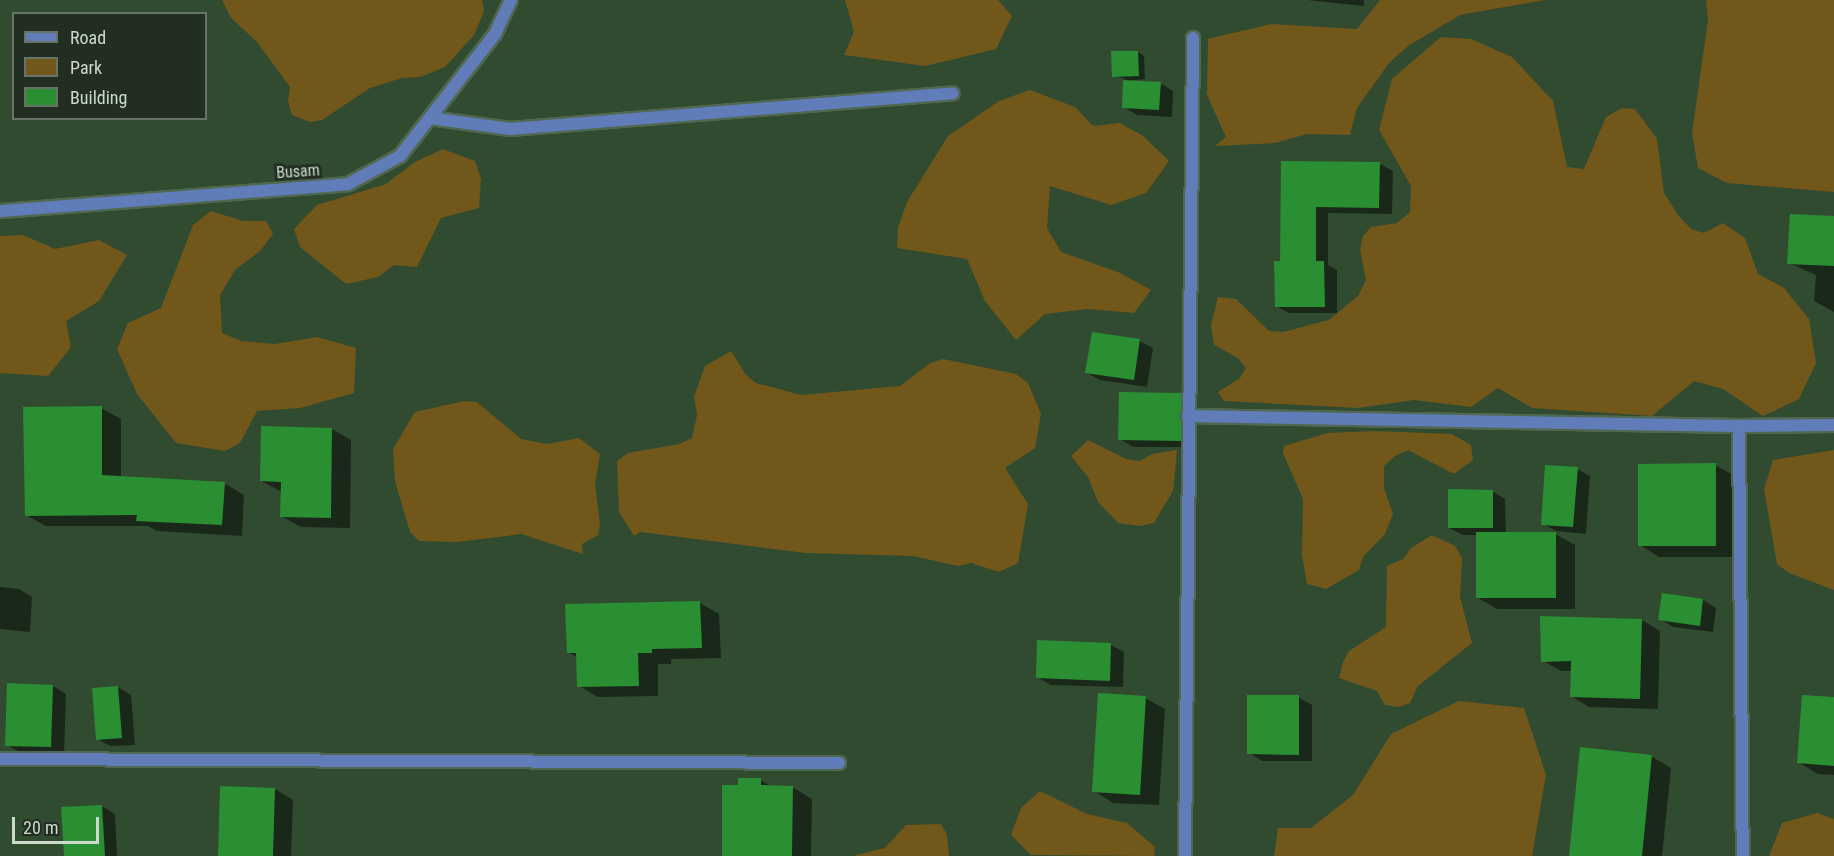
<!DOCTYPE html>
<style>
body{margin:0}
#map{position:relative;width:1834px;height:856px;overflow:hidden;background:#314b31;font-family:"Roboto Condensed",sans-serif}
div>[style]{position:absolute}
.green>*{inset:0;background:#71571a}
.shadow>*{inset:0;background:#0007}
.building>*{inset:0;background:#2a8e33}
.roads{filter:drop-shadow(2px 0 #506850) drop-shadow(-2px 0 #506850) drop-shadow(0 2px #506850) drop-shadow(0 -2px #506850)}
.minor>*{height:12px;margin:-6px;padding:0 6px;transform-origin:6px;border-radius:6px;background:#617db9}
span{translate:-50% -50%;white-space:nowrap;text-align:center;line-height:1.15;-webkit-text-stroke:6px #222e22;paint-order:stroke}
.street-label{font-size:16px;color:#cbdaca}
.legend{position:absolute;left:12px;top:12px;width:195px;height:108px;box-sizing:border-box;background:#222e22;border:2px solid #667365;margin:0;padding:8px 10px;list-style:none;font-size:18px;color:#cbdaca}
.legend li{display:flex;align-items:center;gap:12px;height:30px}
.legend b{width:30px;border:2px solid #667365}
.scale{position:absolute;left:12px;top:817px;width:87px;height:27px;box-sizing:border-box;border:3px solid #cbdaca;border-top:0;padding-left:8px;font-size:18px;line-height:21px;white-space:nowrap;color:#cbdaca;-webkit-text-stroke:4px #222e22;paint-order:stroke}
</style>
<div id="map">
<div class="green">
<i style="clip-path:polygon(222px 0,482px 0,484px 11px,474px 35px,445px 67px,420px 77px,402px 78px,370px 88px,322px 120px,310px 122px,292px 115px,288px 101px,290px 87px,257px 42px,231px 18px)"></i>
<i style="clip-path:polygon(845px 0,998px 0,1012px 16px,996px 49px,925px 66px,844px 55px,854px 32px)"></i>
<i style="clip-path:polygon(1380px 0,1545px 0,1460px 15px,1408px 46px,1389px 63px,1357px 108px,1350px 135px,1307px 134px,1275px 143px,1215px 146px,1226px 137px,1207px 95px,1208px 39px,1271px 24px,1357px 29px)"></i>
<i style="clip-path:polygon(1706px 0,1834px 0,1834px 192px,1727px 183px,1698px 168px,1692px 133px,1708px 20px)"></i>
<i style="clip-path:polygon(1441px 37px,1471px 39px,1512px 57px,1553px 101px,1567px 167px,1584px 169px,1606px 117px,1622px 108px,1635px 109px,1657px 139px,1664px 193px,1678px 215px,1691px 229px,1704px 233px,1723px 223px,1745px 238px,1758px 274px,1784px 288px,1809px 319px,1816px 363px,1799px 399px,1763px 416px,1723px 389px,1694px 381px,1652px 416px,1532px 408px,1498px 388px,1471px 407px,1414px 400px,1358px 408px,1224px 401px,1218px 392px,1240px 378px,1246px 368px,1238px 358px,1214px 345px,1211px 325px,1218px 297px,1236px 299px,1269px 331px,1283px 332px,1329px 320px,1358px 296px,1366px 280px,1360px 250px,1363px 236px,1371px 227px,1397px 223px,1410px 212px,1411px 186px,1379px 130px,1392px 79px)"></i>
<i style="clip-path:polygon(1030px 90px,1075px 107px,1093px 126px,1120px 123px,1143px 136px,1169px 161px,1146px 193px,1111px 205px,1050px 186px,1047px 228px,1061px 252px,1118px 272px,1151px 290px,1134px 313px,1088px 309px,1045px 314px,1016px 340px,985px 301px,967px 259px,897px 248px,898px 228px,907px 202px,948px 136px,999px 101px)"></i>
<i style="clip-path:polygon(443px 149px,475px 161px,481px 179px,479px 208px,441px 218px,417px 267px,394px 265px,378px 277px,346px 284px,300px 247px,294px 229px,317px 205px,386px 184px,415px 162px)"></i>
<i style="clip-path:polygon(211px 211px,243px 221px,266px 221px,273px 234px,260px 251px,235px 270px,220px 295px,222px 333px,241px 341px,275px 344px,317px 337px,356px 348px,354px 393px,300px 408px,257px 411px,240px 443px,225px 451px,176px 443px,137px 394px,117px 349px,128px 323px,161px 308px,193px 225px)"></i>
<i style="clip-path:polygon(23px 235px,55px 249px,99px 240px,127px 255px,99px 301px,66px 321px,71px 347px,48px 376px,0 373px,0 236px)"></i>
<i style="clip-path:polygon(731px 351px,746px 375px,756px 383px,801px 395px,900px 386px,930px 363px,943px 359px,1016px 374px,1028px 383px,1041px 414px,1035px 448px,1005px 468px,1028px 504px,1018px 563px,999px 572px,971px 563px,958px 566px,913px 556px,806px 553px,640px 532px,634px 536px,619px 512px,617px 461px,628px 453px,679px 444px,692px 438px,697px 415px,694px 397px,705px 366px)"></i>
<i style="clip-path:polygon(464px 401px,477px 402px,521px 439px,547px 444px,579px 438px,600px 454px,595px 484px,600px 525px,598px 535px,582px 544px,583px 554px,521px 534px,457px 542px,419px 541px,410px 532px,395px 481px,393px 449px,415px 412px)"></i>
<i style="clip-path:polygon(1376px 431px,1452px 434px,1471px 445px,1473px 460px,1454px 474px,1408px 450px,1395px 456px,1384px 466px,1384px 488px,1393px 514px,1385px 534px,1363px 557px,1359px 570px,1326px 589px,1307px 584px,1302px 555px,1303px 499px,1283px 453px,1284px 446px,1328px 433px)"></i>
<i style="clip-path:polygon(1088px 440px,1126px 459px,1140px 461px,1152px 454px,1177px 450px,1173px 491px,1154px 523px,1140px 526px,1118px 523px,1098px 502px,1088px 477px,1071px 456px)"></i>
<i style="clip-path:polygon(1834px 450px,1834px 590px,1789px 573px,1777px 564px,1764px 489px,1773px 460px)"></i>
<i style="clip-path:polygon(1432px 535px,1455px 546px,1462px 558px,1460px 597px,1472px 643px,1418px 686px,1410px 703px,1398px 707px,1385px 705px,1377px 691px,1339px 678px,1343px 662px,1349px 651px,1386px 627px,1387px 566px,1403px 559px,1411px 548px)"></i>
<i style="clip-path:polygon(1459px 701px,1524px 708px,1546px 775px,1532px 856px,1274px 856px,1278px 828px,1311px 828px,1353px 795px,1391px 734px)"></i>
<i style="clip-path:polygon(1040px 791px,1087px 814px,1127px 823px,1155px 847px,1154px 856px,1031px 855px,1011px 835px,1021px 808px)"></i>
<i style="clip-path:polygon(1817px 813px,1834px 819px,1834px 856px,1769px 856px,1782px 823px)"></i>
<i style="clip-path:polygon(941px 824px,947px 835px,949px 856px,853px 856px,885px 848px,906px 825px)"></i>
</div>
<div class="shadow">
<i style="clip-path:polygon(1307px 0,1364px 0,1364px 6px)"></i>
<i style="clip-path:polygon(1138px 52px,1144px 56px,1145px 79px,1126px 81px,1160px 83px,1173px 91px,1172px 117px,1137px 115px,1124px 107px,1125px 79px,1114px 76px,1113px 53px)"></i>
<i style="clip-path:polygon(1282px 162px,1380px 164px,1393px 171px,1392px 214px,1328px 213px,1328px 265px,1337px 270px,1337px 313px,1289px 313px,1276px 306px,1281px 262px)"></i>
<i style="clip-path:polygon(1834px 217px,1834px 312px,1814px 301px,1816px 275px,1789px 263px)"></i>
<i style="clip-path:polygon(1140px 341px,1153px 348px,1147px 387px,1100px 380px,1087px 373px)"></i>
<i style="clip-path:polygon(1181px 394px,1194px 402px,1194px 447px,1133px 447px,1120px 439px)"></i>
<i style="clip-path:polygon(101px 408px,121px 419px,121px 478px,224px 483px,244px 495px,242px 536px,157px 531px,148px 526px,46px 526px,26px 515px)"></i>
<i style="clip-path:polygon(262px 428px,332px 429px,351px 440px,350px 528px,301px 527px,281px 516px,282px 492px,261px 481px)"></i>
<i style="clip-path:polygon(1715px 465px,1735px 476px,1735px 557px,1659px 557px,1640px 545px)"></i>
<i style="clip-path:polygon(1577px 469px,1590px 476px,1586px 534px,1556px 531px,1543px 524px)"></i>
<i style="clip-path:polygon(1492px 491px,1505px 499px,1506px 534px,1555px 534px,1575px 545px,1575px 609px,1497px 609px,1478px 598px,1478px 535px,1463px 535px,1449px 528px)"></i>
<i style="clip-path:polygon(0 587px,19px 589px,32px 597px,30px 632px,0 629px)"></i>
<i style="clip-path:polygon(1663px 595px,1703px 600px,1716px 608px,1713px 632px,1673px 627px,1660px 619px)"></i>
<i style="clip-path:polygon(700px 603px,719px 614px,721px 658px,671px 659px,671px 664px,658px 664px,658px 696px,598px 697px,579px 686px,578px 658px,568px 652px)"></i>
<i style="clip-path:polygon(1642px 620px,1660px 631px,1658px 709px,1589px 707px,1571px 696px,1572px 671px,1561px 671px,1543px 661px)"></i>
<i style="clip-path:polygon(1111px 645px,1124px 652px,1123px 687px,1051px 685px,1037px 677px)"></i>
<i style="clip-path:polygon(53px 686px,66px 694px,64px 754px,20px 752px,7px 745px)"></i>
<i style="clip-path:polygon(118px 687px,131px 695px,135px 745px,110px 746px,97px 739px)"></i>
<i style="clip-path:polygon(1298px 697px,1312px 705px,1312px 761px,1262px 761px,1249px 753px)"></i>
<i style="clip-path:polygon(1145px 698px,1165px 709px,1159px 805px,1113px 803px,1094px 791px)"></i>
<i style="clip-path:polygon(1834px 699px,1834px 775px,1818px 774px,1798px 762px)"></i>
<i style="clip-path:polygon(1651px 756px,1671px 768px,1662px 856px,1571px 856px)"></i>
<i style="clip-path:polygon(760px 780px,772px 787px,792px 787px,812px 799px,811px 856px,723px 856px,740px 786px)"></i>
<i style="clip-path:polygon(275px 789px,293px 800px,291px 856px,220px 856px)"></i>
<i style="clip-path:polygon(102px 806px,115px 814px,117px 856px,65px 856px)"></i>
</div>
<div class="building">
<i style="clip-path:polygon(1111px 51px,1138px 51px,1139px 76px,1112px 77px)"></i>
<i style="clip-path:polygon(1123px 80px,1161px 82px,1159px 110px,1122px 108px)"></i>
<i style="clip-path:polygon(1281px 161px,1380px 162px,1379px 208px,1316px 207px,1316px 261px,1324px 261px,1325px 307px,1275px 307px,1274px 261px,1280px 261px)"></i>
<i style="clip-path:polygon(1790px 214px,1834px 216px,1834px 266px,1787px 264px)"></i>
<i style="clip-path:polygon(1092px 332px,1140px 339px,1134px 380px,1085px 373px)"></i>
<i style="clip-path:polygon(1119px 392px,1181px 393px,1181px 441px,1118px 440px)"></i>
<i style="clip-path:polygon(102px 406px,102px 475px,225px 482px,222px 525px,136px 521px,137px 515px,25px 516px,23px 407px)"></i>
<i style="clip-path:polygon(261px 426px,332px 428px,331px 518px,280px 517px,281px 482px,260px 481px)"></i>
<i style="clip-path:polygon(1716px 463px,1716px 546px,1638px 546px,1638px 464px)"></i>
<i style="clip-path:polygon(1545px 465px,1578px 467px,1573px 527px,1541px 525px)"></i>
<i style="clip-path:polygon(1448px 489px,1493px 490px,1493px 528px,1448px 528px)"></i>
<i style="clip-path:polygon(1476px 532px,1556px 532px,1556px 598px,1476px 598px)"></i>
<i style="clip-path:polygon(1662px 593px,1703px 599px,1700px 626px,1658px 620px)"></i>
<i style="clip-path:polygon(700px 601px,702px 648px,652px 649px,652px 653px,638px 653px,639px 686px,577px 687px,576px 653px,567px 653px,565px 604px)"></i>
<i style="clip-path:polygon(1540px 616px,1642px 619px,1640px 699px,1570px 697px,1571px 661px,1541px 662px)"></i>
<i style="clip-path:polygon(1037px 640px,1111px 643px,1110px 681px,1036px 678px)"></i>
<i style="clip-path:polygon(7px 683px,53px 685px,51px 747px,5px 746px)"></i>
<i style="clip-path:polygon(118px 686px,122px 738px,96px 740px,92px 688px)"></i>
<i style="clip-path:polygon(1098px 693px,1146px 696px,1140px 795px,1092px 792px)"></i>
<i style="clip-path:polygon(1247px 695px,1299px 695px,1299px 755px,1247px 754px)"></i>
<i style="clip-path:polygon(1802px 695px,1834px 697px,1834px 766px,1797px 763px)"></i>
<i style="clip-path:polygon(1580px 747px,1652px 755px,1642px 856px,1569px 856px)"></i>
<i style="clip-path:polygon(738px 778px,761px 778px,761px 785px,793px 786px,792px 856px,722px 856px,722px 785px,738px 785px)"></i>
<i style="clip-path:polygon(220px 786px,275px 788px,273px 856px,218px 856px)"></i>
<i style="clip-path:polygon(102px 805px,105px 856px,64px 856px,61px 807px)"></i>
</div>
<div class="roads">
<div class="minor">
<i style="left:430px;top:118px;width:81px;rotate:7.8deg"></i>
<i style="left:510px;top:129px;width:444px;rotate:-4.6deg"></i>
<i style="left:0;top:211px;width:349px;rotate:-4.4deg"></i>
<i style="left:348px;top:184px;width:59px;rotate:-28.3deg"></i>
<i style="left:400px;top:156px;width:155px;rotate:-52.1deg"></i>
<i style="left:495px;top:34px;width:38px;rotate:-65deg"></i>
<i style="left:1188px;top:416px;width:551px;rotate:1.04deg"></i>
<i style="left:1739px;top:426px;width:95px;rotate:-0.6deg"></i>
<i style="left:1739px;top:426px;width:430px;rotate:89.5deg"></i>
<i style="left:0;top:759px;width:839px;rotate:0.27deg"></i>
<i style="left:1185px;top:856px;width:818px;rotate:-89.44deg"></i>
</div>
</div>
<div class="street-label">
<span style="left:298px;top:172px;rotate:-4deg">Busam</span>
</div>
<ul class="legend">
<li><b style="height:8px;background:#617db9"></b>Road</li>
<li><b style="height:16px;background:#71571a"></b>Park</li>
<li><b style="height:16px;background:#2a8e33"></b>Building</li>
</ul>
<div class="scale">20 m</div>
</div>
